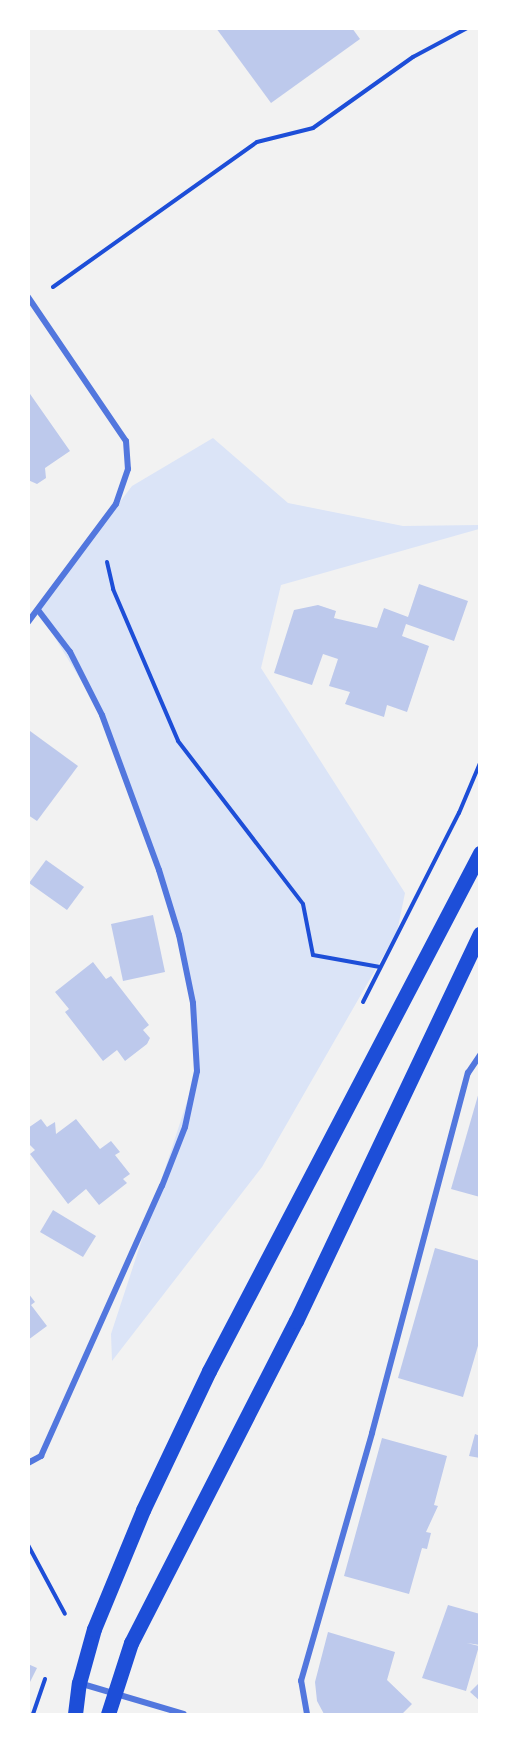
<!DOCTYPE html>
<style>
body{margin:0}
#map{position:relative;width:508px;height:1743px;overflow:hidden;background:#f2f2f2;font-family:Signika,sans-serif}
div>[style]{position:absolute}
.green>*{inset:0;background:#dbe4f7}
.building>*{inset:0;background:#bdc9ec}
.path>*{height:4px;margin:-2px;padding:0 2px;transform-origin:2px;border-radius:2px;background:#1d4ed8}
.minor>*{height:6px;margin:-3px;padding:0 3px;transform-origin:3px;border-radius:3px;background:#5277de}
.primary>*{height:15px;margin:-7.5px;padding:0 7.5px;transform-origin:7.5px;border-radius:7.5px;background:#1d4ed8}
span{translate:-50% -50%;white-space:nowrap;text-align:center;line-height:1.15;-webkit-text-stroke:4.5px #fff;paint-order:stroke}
.frame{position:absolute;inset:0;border:30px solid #fff;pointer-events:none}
</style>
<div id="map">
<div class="green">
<i style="clip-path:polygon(213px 438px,288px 503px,403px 526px,479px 525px,479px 529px,281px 585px,261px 668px,405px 893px,397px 932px,262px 1167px,112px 1361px,111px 1334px,197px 1071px,193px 1003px,179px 935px,102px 715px,38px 610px,132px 486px)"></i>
</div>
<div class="building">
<i style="clip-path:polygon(216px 28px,352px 28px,360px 39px,271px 103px)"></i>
<i style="clip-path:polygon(28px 391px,70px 451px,45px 468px,46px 478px,37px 484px,28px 480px)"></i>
<i style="clip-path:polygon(419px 584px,468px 601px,454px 641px,406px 624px,402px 636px,429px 646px,407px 712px,387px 705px,384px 717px,345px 704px,350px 692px,329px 686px,338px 659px,323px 654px,312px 685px,274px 673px,294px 610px,318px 605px,336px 611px,334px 618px,377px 628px,384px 608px,408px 617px)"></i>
<i style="clip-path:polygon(30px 731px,78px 766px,37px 821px,28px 815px)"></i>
<i style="clip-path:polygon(46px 860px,84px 887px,67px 910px,29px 883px)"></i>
<i style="clip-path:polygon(153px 915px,165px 972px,123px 981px,111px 924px)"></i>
<i style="clip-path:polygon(93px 962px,106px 979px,111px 976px,149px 1025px,143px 1030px,150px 1038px,147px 1044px,125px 1061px,117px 1050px,103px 1061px,65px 1012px,69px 1009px,55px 992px)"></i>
<i style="clip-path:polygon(479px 1092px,480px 1092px,480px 1197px,451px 1189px)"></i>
<i style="clip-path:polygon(41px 1119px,47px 1127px,55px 1122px,56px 1134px,76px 1119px,100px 1149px,111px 1141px,120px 1152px,115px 1155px,130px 1174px,123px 1179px,127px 1183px,99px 1205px,86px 1189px,68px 1204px,30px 1154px,35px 1150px,28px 1143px,28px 1128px)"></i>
<i style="clip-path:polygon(53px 1210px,96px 1236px,83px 1257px,40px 1232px)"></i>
<i style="clip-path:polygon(435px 1248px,480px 1261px,480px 1339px,463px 1397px,398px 1378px)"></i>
<i style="clip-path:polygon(28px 1293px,35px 1302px,31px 1305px,47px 1326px,28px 1340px)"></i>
<i style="clip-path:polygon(475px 1434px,480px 1436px,480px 1458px,469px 1456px)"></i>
<i style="clip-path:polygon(382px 1438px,447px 1456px,434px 1505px,438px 1506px,426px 1532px,431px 1533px,427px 1549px,422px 1548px,409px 1594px,344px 1576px)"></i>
<i style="clip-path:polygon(448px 1605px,480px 1614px,480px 1645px,467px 1643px,479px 1646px,466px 1691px,422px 1678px)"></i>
<i style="clip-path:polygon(328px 1632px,395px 1652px,387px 1680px,412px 1704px,402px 1714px,324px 1714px,317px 1701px,315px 1682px)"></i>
<i style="clip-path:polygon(28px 1664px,37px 1668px,28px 1686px)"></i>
<i style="clip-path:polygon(480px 1682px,480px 1701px,470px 1692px)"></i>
</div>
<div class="path">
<i style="left:53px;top:287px;width:250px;rotate:-35.4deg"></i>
<i style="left:257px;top:142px;width:58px;rotate:-14deg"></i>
<i style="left:313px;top:128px;width:123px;rotate:-35.4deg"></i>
<i style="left:413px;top:57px;width:61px;rotate:-28.2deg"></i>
<i style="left:107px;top:562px;width:28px;rotate:77deg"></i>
<i style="left:113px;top:589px;width:165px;rotate:66.8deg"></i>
<i style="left:178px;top:741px;width:205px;rotate:52.5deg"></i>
<i style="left:303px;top:904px;width:52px;rotate:78.9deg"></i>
<i style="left:313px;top:955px;width:68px;rotate:10.2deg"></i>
<i style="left:363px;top:1002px;width:212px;rotate:-63.1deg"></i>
<i style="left:459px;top:813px;width:54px;rotate:-67.2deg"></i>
<i style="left:28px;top:1545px;width:78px;rotate:61.8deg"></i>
<i style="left:33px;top:1714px;width:37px;rotate:-71deg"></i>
</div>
<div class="minor">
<i style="left:28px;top:297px;width:174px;rotate:55.8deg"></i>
<i style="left:126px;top:441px;width:28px;rotate:86deg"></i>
<i style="left:128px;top:469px;width:37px;rotate:109deg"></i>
<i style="left:116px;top:504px;width:147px;rotate:126.7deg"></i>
<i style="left:28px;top:1463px;width:15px;rotate:-28deg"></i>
<i style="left:41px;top:1456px;width:296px;rotate:-65.9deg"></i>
<i style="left:162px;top:1186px;width:63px;rotate:-68.7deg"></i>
<i style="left:185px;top:1127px;width:57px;rotate:-77.9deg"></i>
<i style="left:197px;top:1071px;width:68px;rotate:-93.4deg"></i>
<i style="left:193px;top:1003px;width:69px;rotate:-101.6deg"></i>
<i style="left:179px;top:935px;width:68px;rotate:-107.1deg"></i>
<i style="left:159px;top:870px;width:165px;rotate:-110.2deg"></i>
<i style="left:102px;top:715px;width:71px;rotate:-116.9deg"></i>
<i style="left:70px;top:652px;width:53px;rotate:-127.3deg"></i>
<i style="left:79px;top:1683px;width:109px;rotate:16.4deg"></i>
<i style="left:307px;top:1714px;width:34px;rotate:-100deg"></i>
<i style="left:301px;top:1681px;width:258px;rotate:-74deg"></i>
<i style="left:372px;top:1433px;width:373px;rotate:-75.1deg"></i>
<i style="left:468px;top:1073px;width:22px;rotate:-56deg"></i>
</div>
<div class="primary">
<i style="left:75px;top:1714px;width:31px;rotate:-83deg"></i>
<i style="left:79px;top:1683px;width:56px;rotate:-74.5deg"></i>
<i style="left:94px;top:1629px;width:129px;rotate:-67.6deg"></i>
<i style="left:143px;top:1510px;width:154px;rotate:-64.6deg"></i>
<i style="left:209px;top:1371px;width:585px;rotate:-62.38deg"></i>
<i style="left:108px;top:1714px;width:75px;rotate:-72.1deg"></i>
<i style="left:131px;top:1643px;width:362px;rotate:-62.9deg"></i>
<i style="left:296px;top:1321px;width:429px;rotate:-64.6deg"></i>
</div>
<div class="frame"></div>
</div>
